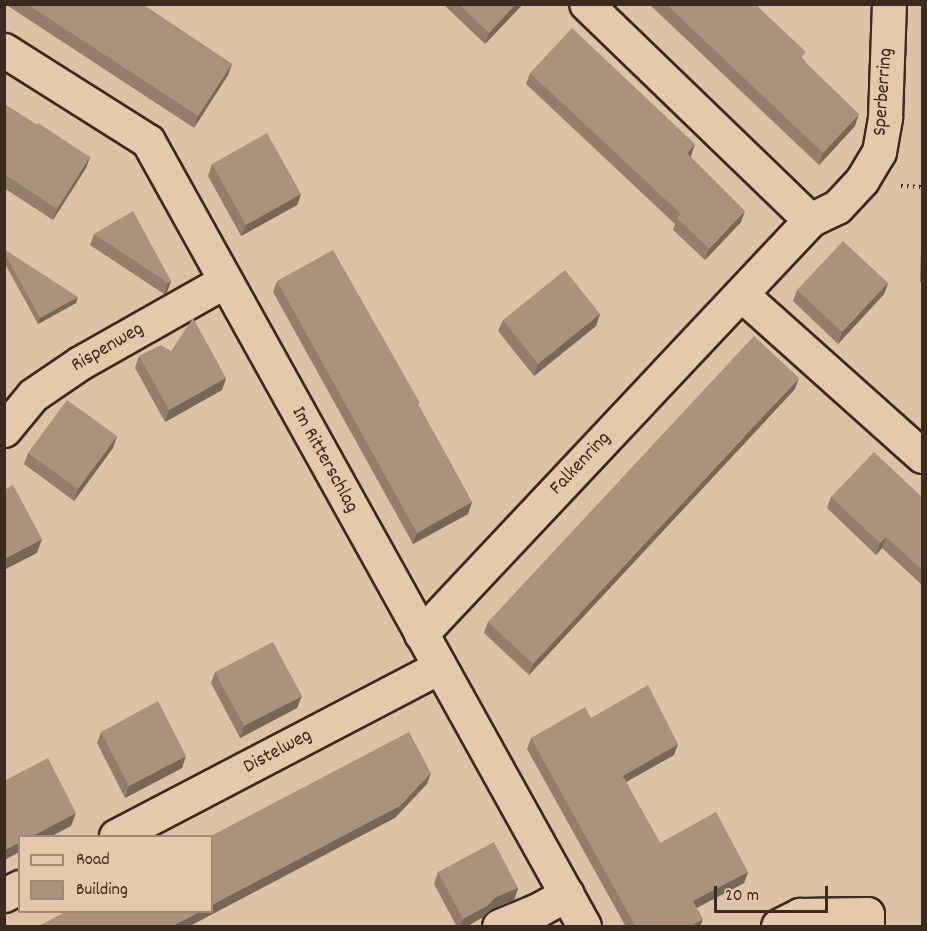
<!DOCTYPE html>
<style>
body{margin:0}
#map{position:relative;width:927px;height:931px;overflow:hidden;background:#ddc3a5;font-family:Dekko,sans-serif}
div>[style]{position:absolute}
.path>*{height:4px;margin-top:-2px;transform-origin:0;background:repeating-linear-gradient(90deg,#3b2a1e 0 1.5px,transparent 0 6px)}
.roads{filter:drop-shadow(2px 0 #3b2a1e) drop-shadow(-2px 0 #3b2a1e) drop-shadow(0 2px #3b2a1e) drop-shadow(0 -2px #3b2a1e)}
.minor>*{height:33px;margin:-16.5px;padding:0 16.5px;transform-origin:16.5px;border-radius:16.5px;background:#e4c9ab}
.wall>*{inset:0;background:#927e6b}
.shaded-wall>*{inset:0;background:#776757}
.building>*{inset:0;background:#aa937c}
span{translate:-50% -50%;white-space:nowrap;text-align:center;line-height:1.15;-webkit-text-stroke:4.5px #e4c9ab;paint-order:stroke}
.street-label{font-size:20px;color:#3b2a1e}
.frame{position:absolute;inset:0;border:6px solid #3b2a1e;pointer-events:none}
.legend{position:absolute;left:18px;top:835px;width:195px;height:78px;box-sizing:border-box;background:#e4c9ab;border:2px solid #a08973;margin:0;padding:8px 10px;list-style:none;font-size:18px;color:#3b2a1e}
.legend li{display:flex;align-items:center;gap:12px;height:30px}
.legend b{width:30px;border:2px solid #a08973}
.scale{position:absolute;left:714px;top:886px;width:114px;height:27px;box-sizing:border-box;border:3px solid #3b2a1e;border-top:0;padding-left:8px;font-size:18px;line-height:21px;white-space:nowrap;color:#3b2a1e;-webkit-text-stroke:4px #e4c9ab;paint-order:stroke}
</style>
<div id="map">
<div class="path">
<i style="left:901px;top:186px;width:21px;rotate:3deg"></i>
</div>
<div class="roads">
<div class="minor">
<i style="left:4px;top:50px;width:170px;rotate:32.3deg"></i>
<i style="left:148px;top:141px;width:898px;rotate:60.95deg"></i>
<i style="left:810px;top:220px;width:30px;rotate:-26deg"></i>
<i style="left:837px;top:207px;width:37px;rotate:-47deg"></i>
<i style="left:862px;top:180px;width:33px;rotate:-59deg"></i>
<i style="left:879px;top:152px;width:36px;rotate:-80deg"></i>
<i style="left:885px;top:117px;width:113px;rotate:-88deg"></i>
<i style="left:741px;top:294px;width:243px;rotate:41.8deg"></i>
<i style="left:4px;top:430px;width:45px;rotate:-50.4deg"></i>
<i style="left:33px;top:395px;width:57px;rotate:-34.2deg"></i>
<i style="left:80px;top:363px;width:167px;rotate:-29.5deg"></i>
<i style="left:421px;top:634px;width:568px;rotate:-46.78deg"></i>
<i style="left:810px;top:220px;width:311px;rotate:-136deg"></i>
<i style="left:116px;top:836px;width:365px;rotate:-27.6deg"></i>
<i style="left:4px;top:895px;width:18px;rotate:-27deg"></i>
<i style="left:499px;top:926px;width:42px;rotate:-22.3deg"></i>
<i style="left:538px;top:910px;width:33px;rotate:-29deg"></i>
<i style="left:778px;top:926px;width:25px;rotate:-27deg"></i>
<i style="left:800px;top:915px;width:67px;rotate:-0.9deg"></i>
<i style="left:867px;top:914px;width:12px;rotate:90deg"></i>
</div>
</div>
<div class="wall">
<i style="clip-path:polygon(5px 4px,142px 4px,232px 64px,228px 75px,194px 128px)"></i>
<i style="clip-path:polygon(443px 4px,523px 4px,485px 44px)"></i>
<i style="clip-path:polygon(649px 4px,755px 4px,804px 60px,855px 126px,819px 165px)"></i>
<i style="clip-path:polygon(530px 73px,691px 156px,690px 156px,741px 222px,705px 260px,673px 230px,675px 224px,526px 84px)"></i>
<i style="clip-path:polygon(4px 104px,37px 125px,90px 157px,86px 168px,53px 220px,4px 188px)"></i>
<i style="clip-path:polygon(212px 164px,301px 194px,297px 205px,241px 236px,208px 176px)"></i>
<i style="clip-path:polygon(922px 215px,922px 282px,920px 282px)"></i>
<i style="clip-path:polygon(94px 234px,171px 281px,167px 292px,164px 294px,90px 245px)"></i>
<i style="clip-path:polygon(4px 249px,76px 303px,38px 324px,4px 262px)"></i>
<i style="clip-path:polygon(277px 281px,419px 406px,472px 502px,468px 514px,413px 544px,273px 292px)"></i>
<i style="clip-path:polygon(888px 283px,884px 294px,838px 344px,793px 301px,797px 290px)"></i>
<i style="clip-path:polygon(600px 314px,596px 326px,534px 376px,498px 331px,503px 320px)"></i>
<i style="clip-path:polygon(171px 351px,226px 378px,222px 390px,165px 422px,135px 368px,139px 356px)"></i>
<i style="clip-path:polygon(795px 389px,529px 675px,484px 633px,488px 622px)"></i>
<i style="clip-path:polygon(117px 436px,113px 448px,74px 501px,24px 464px,28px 453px)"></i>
<i style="clip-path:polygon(831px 497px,922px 497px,922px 585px,882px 548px,876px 555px,827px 508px)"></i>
<i style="clip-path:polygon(215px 672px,297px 708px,240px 738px,211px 683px)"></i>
<i style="clip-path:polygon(591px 718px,674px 755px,626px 782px,660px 843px,748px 872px,744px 883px,696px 908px,700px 927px,626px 927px,527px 749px,531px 738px)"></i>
<i style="clip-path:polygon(101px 732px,182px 768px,125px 798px,97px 743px)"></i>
<i style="clip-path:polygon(438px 872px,518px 888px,514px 900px,492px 909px,483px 917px,466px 927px,457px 927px,434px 884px)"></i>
</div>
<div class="shaded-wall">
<i style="clip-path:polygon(516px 4px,523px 4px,485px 44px,489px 33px)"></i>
<i style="clip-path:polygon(232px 64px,228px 75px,194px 128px,198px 116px)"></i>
<i style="clip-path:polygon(859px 114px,855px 126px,819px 165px,823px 153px)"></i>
<i style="clip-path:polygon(695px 144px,691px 156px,682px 165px,687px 153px)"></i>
<i style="clip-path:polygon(90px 157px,86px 168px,53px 220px,57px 209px)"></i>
<i style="clip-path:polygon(301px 194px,297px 205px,241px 236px,246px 225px)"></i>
<i style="clip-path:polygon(745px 211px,741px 222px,705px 260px,709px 249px)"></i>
<i style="clip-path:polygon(171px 281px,167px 292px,164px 294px,168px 283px)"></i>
<i style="clip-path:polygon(888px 283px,884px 294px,838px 344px,842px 332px)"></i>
<i style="clip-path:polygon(78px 297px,76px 303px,38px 324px,40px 318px)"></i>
<i style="clip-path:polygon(600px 314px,596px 326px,534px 376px,538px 364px)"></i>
<i style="clip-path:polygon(226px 378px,222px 390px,165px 422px,169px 410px)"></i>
<i style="clip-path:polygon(799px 378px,795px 389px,529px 675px,533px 664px)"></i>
<i style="clip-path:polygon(117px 436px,113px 448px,74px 501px,78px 489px)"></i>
<i style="clip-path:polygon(472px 502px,468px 514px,413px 544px,417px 533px)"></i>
<i style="clip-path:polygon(886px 537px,882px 548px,876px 555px,880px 543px)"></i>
<i style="clip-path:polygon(42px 539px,37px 553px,4px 570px,4px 559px)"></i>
<i style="clip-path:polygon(302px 696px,297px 708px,240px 738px,244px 726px)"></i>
<i style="clip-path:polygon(678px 744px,674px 755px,619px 786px,623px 776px)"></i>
<i style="clip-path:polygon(186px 756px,182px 768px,125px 798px,129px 786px)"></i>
<i style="clip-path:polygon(431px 773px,427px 784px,395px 818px,188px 927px,170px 927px,199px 912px,212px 912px,212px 905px)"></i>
<i style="clip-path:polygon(76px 813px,71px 826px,50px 837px,30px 837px)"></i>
<i style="clip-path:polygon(20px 842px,20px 852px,4px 860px,4px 850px)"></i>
<i style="clip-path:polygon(748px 872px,744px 883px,689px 912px,693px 901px)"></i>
<i style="clip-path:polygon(518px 888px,514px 900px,492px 909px,483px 917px,466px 927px,460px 927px,463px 919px,496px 897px)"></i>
<i style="clip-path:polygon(703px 919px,700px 927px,690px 927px)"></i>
</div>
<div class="building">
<i style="clip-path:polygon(27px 4px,142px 4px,232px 64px,198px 116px)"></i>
<i style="clip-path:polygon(459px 4px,516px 4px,489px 33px)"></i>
<i style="clip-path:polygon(666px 4px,755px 4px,806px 52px,801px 58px,859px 114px,823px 153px)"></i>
<i style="clip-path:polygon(572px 28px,695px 144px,687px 153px,745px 211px,709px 249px,677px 218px,681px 214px,530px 73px)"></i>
<i style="clip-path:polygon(4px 104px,37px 125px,38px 123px,90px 157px,57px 209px,4px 174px)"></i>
<i style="clip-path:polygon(267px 133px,301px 194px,246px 225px,212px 164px)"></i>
<i style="clip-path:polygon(133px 211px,171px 281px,168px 283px,94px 234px)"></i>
<i style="clip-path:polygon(843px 241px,888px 283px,842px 332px,797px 290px)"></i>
<i style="clip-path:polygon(4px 249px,78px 297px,40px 318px,4px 252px)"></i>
<i style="clip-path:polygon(333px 250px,420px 403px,418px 404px,472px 502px,417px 533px,277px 281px)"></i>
<i style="clip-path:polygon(565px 270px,600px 314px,538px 364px,503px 320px)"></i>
<i style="clip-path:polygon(193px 318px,226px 378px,169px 410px,139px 356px,161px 345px,171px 351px)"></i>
<i style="clip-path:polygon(754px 336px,799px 378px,533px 664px,488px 622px)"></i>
<i style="clip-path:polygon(67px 400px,117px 436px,78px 489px,28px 453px)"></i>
<i style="clip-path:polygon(874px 452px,922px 497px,922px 570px,886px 537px,880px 543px,831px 497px)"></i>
<i style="clip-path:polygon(13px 485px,42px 539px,4px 559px,4px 490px)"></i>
<i style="clip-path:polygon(273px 642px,302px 696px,244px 726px,215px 672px)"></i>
<i style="clip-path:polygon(648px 685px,678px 744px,623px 776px,632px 793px,660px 843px,716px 812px,748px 872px,693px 901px,703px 919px,690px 927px,636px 927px,531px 738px,585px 707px,591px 718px)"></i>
<i style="clip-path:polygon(158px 701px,186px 756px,129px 786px,101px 732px)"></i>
<i style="clip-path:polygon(409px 732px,431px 773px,400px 806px,212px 905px,212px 837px,209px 837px)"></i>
<i style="clip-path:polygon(48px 758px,76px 813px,30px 837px,20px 837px,20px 842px,4px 850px,4px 781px)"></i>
<i style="clip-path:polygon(494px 842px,518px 888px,496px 897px,487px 906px,463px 919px,438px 872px)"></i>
<i style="clip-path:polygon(65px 912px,199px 912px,170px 927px,37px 927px)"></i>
</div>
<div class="street-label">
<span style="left:884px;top:92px;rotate:-86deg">Sperberring</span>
<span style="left:108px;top:348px;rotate:-30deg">Rispenweg</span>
<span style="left:324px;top:460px;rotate:61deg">Im Ritterschlag</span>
<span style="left:581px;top:464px;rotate:-47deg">Falkenring</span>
<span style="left:278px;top:752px;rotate:-28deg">Distelweg</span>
</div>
<div class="frame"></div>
<ul class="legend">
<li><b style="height:8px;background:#e4c9ab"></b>Road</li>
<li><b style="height:16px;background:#aa937c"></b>Building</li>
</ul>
<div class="scale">20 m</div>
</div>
